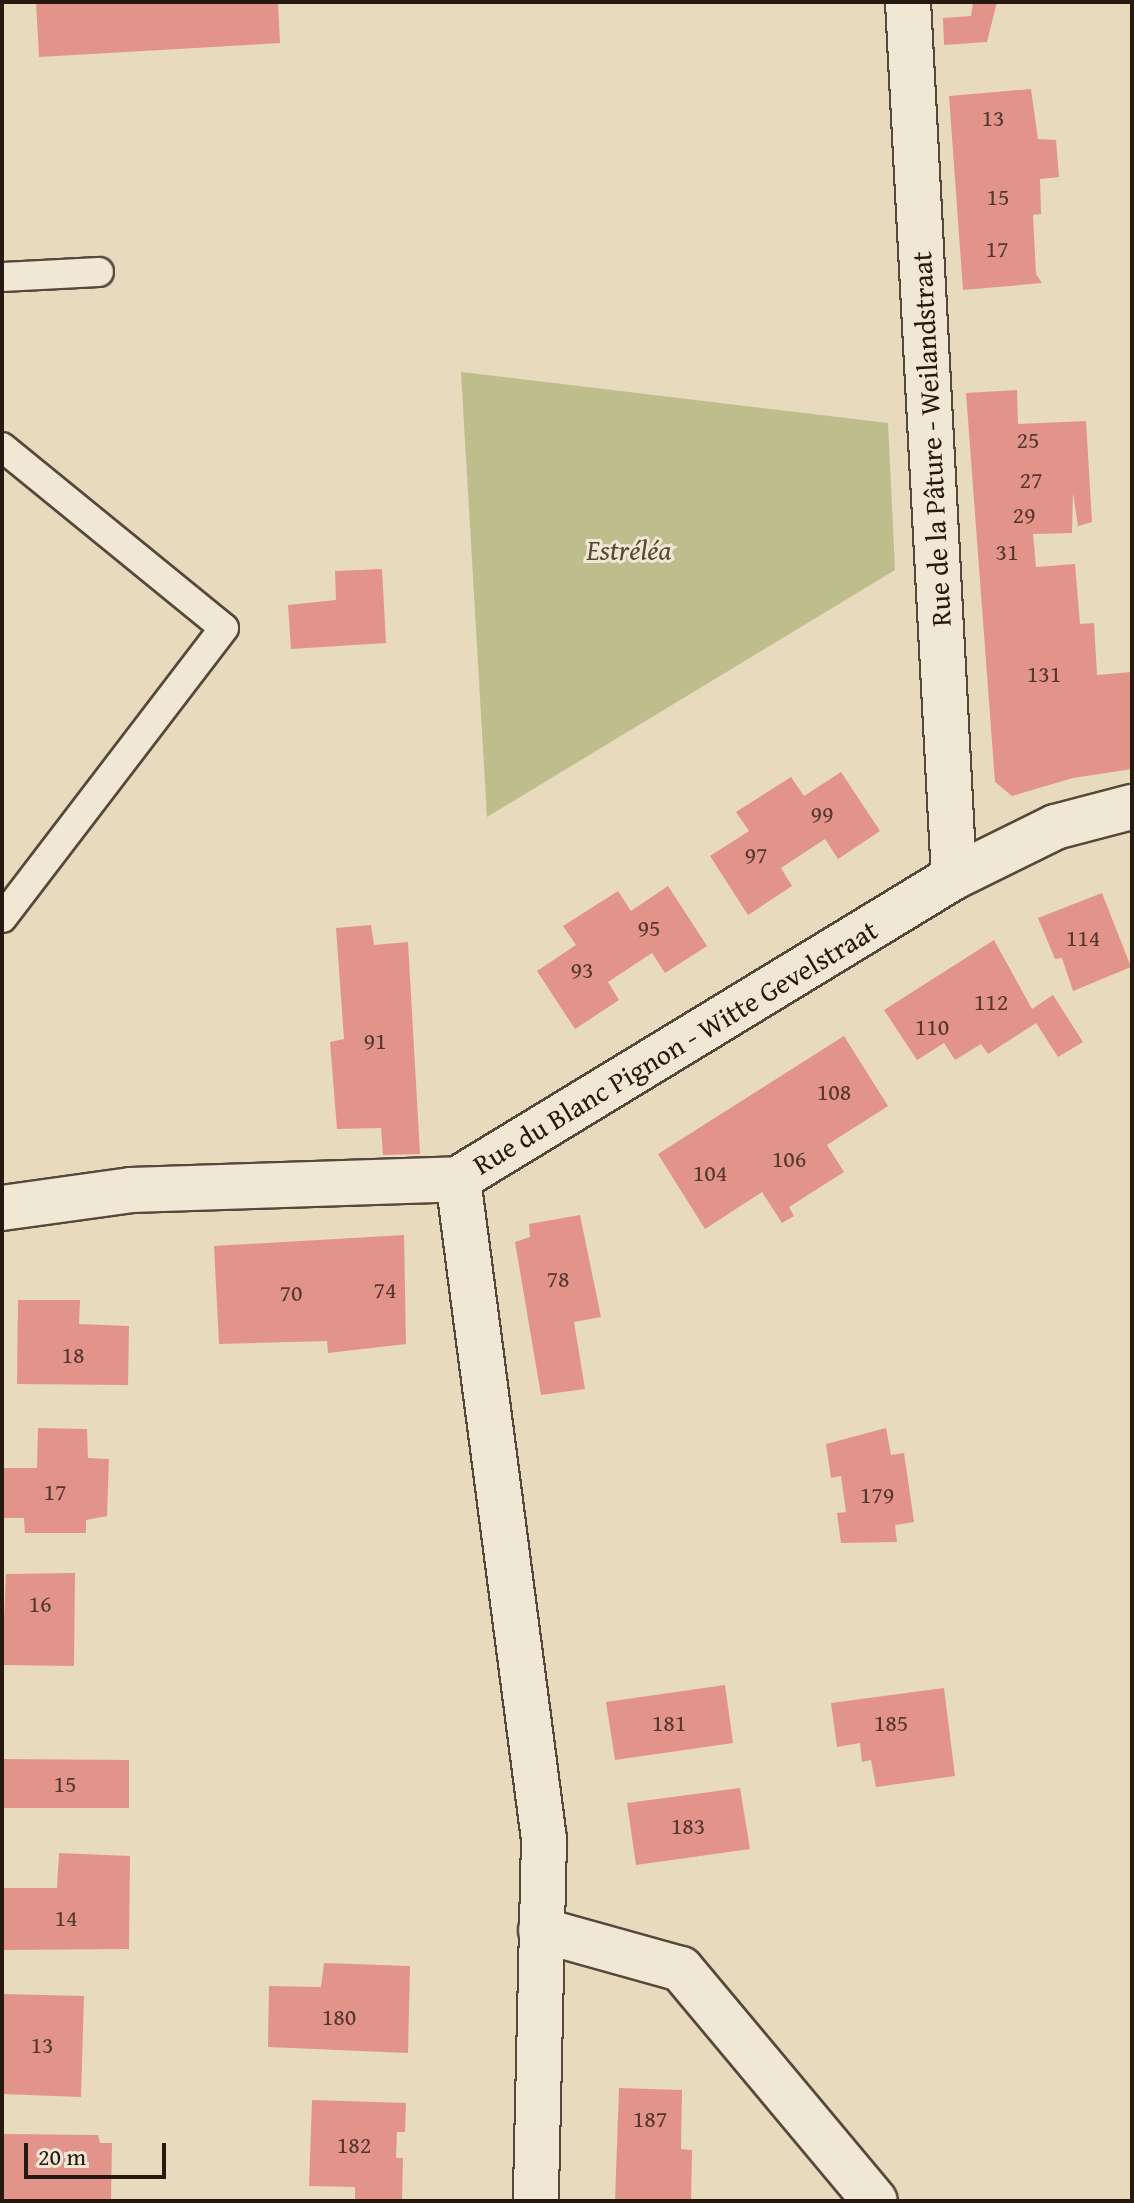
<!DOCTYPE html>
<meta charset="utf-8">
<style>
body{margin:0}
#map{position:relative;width:1134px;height:2203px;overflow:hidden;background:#e8dabd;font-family:"Gentium Book Plus",serif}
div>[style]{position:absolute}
.green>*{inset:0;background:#bebd8c}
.building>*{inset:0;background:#e3948a}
.roads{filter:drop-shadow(2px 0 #57483b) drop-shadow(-2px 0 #57483b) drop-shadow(0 2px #57483b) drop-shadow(0 -2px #57483b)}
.service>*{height:28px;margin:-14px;padding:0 14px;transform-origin:14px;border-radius:14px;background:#f0e7d4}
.minor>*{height:44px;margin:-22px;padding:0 22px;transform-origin:22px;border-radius:22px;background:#f0e7d4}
span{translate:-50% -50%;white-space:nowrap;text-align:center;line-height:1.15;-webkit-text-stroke:6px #f0e7d4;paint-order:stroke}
.number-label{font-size:24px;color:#56372e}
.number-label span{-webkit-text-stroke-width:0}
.street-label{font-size:28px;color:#271810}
.park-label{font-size:28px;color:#544a35;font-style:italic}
.frame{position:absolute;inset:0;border:4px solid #271810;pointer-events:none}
.scale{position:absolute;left:24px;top:2143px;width:142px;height:36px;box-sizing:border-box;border:4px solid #271810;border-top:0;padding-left:10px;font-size:24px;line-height:28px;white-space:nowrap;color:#271810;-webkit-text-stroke:6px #f0e7d4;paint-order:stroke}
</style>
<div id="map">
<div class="green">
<i style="clip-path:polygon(461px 372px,888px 423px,895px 570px,487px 817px)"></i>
</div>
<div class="building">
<i style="clip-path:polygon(36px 2px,278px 2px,280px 43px,39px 57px)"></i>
<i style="clip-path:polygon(973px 2px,997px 2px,987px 42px,944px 45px,943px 18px,971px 16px)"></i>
<i style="clip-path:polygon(1031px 89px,1038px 139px,1056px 140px,1059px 177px,1040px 179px,1041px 214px,1033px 215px,1036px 274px,1042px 283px,963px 290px,949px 96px)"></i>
<i style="clip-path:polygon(1017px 390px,1018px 424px,1086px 421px,1092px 522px,1078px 526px,1073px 493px,1072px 533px,1033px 534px,1036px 567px,1075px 564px,1080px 624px,1094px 623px,1097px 675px,1132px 672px,1132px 769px,1073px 778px,1012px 796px,995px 782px,966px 393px)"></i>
<i style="clip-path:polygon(382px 569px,386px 643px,291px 649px,288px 605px,336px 600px,335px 571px)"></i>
<i style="clip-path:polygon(841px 772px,880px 831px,838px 859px,825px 839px,781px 868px,792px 886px,748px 915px,710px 856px,749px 831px,736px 812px,791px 777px,804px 796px)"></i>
<i style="clip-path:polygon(668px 886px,707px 946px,665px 973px,652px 953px,608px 982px,619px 1000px,575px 1029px,537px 971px,576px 945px,563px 926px,618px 891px,631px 911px)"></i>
<i style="clip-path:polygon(1102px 893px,1131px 967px,1073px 991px,1062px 958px,1055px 959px,1038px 918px)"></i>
<i style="clip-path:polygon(371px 925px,374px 945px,408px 942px,420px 1154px,383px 1155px,381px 1128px,337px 1129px,330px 1042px,344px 1039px,336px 928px)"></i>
<i style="clip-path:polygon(994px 940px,1032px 1009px,1053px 995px,1083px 1042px,1058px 1057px,1036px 1023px,988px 1054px,981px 1044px,955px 1060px,944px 1043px,917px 1060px,884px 1010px)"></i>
<i style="clip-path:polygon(844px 1036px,888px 1106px,827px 1145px,844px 1172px,789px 1207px,794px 1216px,782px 1223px,762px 1192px,705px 1229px,658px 1154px)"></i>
<i style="clip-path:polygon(580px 1215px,601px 1317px,574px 1322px,585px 1389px,541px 1395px,515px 1242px,530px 1237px,529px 1224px)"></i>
<i style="clip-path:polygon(404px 1235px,406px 1344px,328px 1353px,327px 1341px,219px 1344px,214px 1246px)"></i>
<i style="clip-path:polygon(18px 1300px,80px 1300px,79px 1324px,129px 1326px,128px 1385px,17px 1384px)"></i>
<i style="clip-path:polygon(38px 1428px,87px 1429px,88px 1458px,109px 1459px,107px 1516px,86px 1520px,86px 1533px,25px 1533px,24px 1518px,2px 1518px,2px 1468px,37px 1468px)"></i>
<i style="clip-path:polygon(886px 1428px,891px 1455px,904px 1453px,914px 1522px,895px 1525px,897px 1542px,841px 1543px,837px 1513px,846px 1512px,841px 1476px,831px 1478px,826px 1444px)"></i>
<i style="clip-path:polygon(75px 1573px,74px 1666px,2px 1665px,6px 1574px)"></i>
<i style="clip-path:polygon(725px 1685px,733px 1743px,615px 1760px,606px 1702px)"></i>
<i style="clip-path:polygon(944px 1688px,955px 1776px,876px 1787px,871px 1760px,862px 1762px,860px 1743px,837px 1747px,831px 1703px)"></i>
<i style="clip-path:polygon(2px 1759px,129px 1760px,129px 1808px,2px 1808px)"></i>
<i style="clip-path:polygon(740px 1788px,750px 1849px,636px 1865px,627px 1803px)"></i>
<i style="clip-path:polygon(59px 1853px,130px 1856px,129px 1949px,2px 1950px,2px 1888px,57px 1888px)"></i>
<i style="clip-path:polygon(324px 1963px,410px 1966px,408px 2053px,268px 2047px,269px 1986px,321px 1987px)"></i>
<i style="clip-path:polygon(2px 1994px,84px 1996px,81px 2097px,2px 2094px)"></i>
<i style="clip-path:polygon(619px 2088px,682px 2090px,681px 2149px,692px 2150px,691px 2201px,615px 2201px)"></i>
<i style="clip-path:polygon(312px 2100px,406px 2103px,405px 2132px,397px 2132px,396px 2158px,403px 2158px,402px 2201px,355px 2201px,355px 2187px,309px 2186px)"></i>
<i style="clip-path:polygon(2px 2134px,98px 2135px,100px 2143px,112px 2143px,111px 2200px,2px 2201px)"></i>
</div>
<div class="roads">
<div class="service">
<i style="left:2px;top:277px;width:97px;rotate:-3deg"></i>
<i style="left:2px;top:447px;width:286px;rotate:39.2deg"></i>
<i style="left:224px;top:628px;width:365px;rotate:127.4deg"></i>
</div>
<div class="minor">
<i style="left:908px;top:2px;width:876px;rotate:86.99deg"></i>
<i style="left:458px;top:1179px;width:666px;rotate:82.58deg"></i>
<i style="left:544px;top:1839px;width:362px;rotate:91.3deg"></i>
<i style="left:2px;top:1208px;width:130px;rotate:-7.9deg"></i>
<i style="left:131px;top:1190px;width:327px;rotate:-1.9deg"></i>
<i style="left:458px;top:1179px;width:581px;rotate:-31.34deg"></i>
<i style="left:954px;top:877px;width:113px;rotate:-26.3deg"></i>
<i style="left:1055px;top:827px;width:80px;rotate:-14.6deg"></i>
<i style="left:541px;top:1930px;width:145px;rotate:15.6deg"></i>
<i style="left:681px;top:1969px;width:302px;rotate:50.1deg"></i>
</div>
</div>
<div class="number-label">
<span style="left:993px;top:118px">13</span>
<span style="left:998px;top:197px">15</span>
<span style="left:997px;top:249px">17</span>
<span style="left:1028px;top:440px">25</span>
<span style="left:1031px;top:480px">27</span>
<span style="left:1024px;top:515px">29</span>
<span style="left:1007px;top:552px">31</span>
<span style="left:1044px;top:674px">131</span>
<span style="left:822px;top:814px">99</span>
<span style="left:756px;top:855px">97</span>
<span style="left:649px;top:928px">95</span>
<span style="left:1083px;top:938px">114</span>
<span style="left:582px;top:970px">93</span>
<span style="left:991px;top:1002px">112</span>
<span style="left:932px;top:1027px">110</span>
<span style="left:375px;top:1041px">91</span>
<span style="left:834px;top:1092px">108</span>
<span style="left:789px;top:1159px">106</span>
<span style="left:710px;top:1173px">104</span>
<span style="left:558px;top:1279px">78</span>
<span style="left:385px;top:1290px">74</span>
<span style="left:291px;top:1293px">70</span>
<span style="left:73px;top:1355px">18</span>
<span style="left:55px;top:1492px">17</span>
<span style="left:877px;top:1495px">179</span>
<span style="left:40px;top:1604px">16</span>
<span style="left:669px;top:1723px">181</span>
<span style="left:891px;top:1723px">185</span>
<span style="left:65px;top:1784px">15</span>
<span style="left:688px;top:1826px">183</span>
<span style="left:66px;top:1918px">14</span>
<span style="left:339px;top:2017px">180</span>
<span style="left:42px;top:2045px">13</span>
<span style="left:650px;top:2119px">187</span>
<span style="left:354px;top:2145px">182</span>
</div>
<div class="street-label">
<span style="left:931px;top:439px;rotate:-93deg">Rue de la Pâture - Weilandstraat</span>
<span style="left:675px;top:1047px;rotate:-31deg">Rue du Blanc Pignon - Witte Gevelstraat</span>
</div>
<div class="park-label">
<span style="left:629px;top:550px">Estréléa</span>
</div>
<div class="frame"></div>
<div class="scale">20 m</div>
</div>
